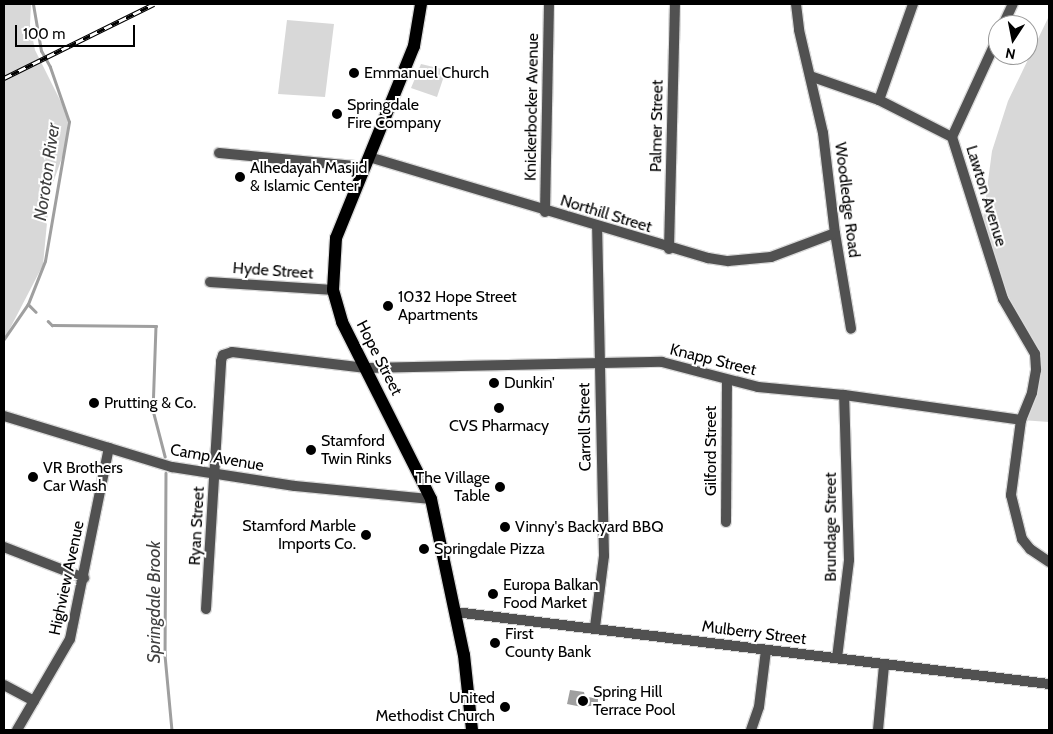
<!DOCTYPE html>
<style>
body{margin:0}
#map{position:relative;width:1053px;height:734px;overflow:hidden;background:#fff;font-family:Cabin,sans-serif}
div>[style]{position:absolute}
.green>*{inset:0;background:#d8d8d8}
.water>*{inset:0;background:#9f9f9f}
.stream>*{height:2.5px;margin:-1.25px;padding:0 1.25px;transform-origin:1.25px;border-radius:1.25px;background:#9f9f9f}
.roads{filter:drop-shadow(1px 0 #dbdbdb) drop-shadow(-1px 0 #dbdbdb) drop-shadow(0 1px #dbdbdb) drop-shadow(0 -1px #dbdbdb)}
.minor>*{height:10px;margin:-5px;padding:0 5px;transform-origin:5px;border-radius:5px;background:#515151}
.major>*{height:12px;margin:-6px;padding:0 6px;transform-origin:6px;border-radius:6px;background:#000}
.rail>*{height:4.5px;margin-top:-2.25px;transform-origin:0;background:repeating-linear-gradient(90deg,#fff 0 8px,#000 0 16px);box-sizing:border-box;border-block:1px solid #000}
.dots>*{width:14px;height:14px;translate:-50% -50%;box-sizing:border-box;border:2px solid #fff;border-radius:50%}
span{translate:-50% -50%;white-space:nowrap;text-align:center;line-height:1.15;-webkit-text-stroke:4px #fff;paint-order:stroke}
.poi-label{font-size:16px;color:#000}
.left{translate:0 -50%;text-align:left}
.right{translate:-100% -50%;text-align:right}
.street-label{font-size:16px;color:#000}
.water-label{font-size:18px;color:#404040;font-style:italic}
.frame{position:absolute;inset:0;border:5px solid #000;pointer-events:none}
.north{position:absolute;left:988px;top:15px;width:50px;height:50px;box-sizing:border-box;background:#fff;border:1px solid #999;border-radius:50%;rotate:191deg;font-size:14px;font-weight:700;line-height:20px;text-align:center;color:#000}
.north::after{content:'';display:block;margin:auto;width:18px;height:22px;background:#000;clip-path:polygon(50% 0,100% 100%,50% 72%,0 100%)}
.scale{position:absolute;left:15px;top:25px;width:120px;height:22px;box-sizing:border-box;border:2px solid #000;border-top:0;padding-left:6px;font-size:15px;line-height:18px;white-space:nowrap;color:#000;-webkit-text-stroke:4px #fff;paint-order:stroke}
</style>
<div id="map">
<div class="green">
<i style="clip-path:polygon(4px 4px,31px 4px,30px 25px,35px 50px,68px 116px,67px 144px,50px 191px,43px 265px,4px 340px)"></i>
<i style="clip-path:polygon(1049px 16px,1049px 422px,1021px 420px,1028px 406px,1035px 354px,1008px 312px,981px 234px,992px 151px,1008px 101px)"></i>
<i style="clip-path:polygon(287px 20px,334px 24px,325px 97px,278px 94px)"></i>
<i style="clip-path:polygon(421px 64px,446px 70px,437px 97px,411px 88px)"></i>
</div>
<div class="water">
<i style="clip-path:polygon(570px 690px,584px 692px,585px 697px,598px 698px,598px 705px,582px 707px,567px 704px)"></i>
</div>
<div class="stream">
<i style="left:28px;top:304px;width:11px;rotate:45deg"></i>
<i style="left:48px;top:321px;width:6px;rotate:45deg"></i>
<i style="left:52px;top:325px;width:104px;rotate:0.6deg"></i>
<i style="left:156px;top:326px;width:84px;rotate:92deg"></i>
<i style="left:153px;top:410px;width:48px;rotate:75.4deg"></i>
<i style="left:4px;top:339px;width:42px;rotate:-55.6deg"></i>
<i style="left:28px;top:304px;width:46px;rotate:-68.4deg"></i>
<i style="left:45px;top:261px;width:141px;rotate:-80.2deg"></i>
<i style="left:69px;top:122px;width:58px;rotate:-109.1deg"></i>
<i style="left:50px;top:67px;width:18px;rotate:-119deg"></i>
<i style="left:41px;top:51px;width:48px;rotate:-99.7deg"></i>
<i style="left:166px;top:473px;width:182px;rotate:90.3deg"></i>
<i style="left:165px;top:655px;width:75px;rotate:84.7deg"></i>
</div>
<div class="roads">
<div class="minor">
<i style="left:796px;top:4px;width:26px;rotate:83deg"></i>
<i style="left:799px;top:30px;width:106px;rotate:76.9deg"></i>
<i style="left:823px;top:133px;width:101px;rotate:83.2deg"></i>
<i style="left:835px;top:233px;width:97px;rotate:80.5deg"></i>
<i style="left:1003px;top:25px;width:23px;rotate:-65deg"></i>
<i style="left:810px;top:76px;width:73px;rotate:19.2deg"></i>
<i style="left:879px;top:100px;width:82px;rotate:26.9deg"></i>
<i style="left:952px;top:137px;width:170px;rotate:72.5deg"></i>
<i style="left:1003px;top:299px;width:64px;rotate:59.8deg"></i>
<i style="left:1035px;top:354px;width:16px;rotate:86deg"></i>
<i style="left:1036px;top:370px;width:23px;rotate:100deg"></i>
<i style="left:1032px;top:393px;width:29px;rotate:112deg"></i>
<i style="left:1021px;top:420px;width:76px;rotate:97.6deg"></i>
<i style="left:1011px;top:495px;width:45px;rotate:76deg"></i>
<i style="left:1022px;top:539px;width:13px;rotate:51deg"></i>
<i style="left:1030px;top:549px;width:23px;rotate:34deg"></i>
<i style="left:879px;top:100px;width:102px;rotate:-70.5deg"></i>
<i style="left:952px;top:137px;width:110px;rotate:-65.3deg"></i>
<i style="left:219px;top:153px;width:147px;rotate:5.5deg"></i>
<i style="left:369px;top:157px;width:354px;rotate:16.6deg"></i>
<i style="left:708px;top:258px;width:20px;rotate:9deg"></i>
<i style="left:728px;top:261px;width:43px;rotate:-5.3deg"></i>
<i style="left:771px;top:257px;width:68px;rotate:-20.6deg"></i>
<i style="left:545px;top:212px;width:208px;rotate:-88.9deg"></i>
<i style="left:669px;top:249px;width:245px;rotate:-88.6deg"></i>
<i style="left:210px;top:282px;width:123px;rotate:3.7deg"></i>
<i style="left:4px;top:416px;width:176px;rotate:16.9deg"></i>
<i style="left:172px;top:467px;width:124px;rotate:8.8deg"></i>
<i style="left:295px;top:486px;width:137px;rotate:5.5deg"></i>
<i style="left:726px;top:522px;width:142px;rotate:-89.6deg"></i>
<i style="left:4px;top:547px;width:86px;rotate:21.2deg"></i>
<i style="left:206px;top:609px;width:248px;rotate:-86.5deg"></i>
<i style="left:221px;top:361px;width:6px;rotate:-72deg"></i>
<i style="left:223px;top:355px;width:9px;rotate:-18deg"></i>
<i style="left:232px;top:352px;width:135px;rotate:6.8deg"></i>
<i style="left:366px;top:368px;width:296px;rotate:-1.2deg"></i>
<i style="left:662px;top:362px;width:99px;rotate:14.6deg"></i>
<i style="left:758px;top:387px;width:86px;rotate:5.3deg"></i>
<i style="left:844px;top:395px;width:179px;rotate:8deg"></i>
<i style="left:455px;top:612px;width:598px;rotate:6.91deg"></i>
<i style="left:595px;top:627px;width:72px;rotate:-82.8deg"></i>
<i style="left:604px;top:556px;width:330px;rotate:-91.2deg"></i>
<i style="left:837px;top:658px;width:99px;rotate:-83deg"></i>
<i style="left:849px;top:560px;width:165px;rotate:-91.7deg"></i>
<i style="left:4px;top:685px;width:34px;rotate:28deg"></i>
<i style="left:17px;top:730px;width:105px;rotate:-59.8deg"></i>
<i style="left:70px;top:639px;width:195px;rotate:-78.5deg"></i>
<i style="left:751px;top:730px;width:24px;rotate:-71deg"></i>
<i style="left:759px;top:707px;width:57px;rotate:-83deg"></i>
<i style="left:878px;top:730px;width:65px;rotate:-84.7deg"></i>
</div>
<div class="major">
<i style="left:421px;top:4px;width:43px;rotate:99.5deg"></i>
<i style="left:414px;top:46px;width:207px;rotate:112.1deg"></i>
<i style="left:336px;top:238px;width:52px;rotate:93.3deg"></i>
<i style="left:333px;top:290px;width:33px;rotate:74deg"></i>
<i style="left:342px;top:322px;width:198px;rotate:63.3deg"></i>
<i style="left:431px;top:499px;width:159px;rotate:78.1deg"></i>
<i style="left:464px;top:655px;width:75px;rotate:83.9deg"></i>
</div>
</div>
<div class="rail">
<i style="left:4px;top:78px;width:167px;rotate:-26.3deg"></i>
</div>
<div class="dots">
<i style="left:354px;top:73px;background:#000"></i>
<i style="left:337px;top:114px;background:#000"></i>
<i style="left:240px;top:177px;background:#000"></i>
<i style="left:388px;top:306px;background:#000"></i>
<i style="left:494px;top:383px;background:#000"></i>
<i style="left:94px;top:403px;background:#000"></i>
<i style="left:499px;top:408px;background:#000"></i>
<i style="left:311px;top:450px;background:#000"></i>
<i style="left:33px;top:477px;background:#000"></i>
<i style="left:500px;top:487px;background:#000"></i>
<i style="left:505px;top:527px;background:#000"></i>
<i style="left:366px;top:535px;background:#000"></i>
<i style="left:424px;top:549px;background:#000"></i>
<i style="left:493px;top:594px;background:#000"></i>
<i style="left:495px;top:643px;background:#000"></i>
<i style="left:583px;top:701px;background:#000"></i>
<i style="left:505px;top:707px;background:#000"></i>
</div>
<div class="poi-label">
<span class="left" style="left:364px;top:73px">Emmanuel Church</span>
<span class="left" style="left:347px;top:114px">Springdale<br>Fire Company</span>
<span class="left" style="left:250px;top:177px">Alhedayah Masjid<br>&amp; Islamic Center</span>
<span class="left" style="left:398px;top:306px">1032 Hope Street<br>Apartments</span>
<span class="left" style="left:504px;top:383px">Dunkin'</span>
<span class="left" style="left:104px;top:403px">Prutting &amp; Co.</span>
<span style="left:499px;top:426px">CVS Pharmacy</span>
<span class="left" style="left:321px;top:450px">Stamford<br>Twin Rinks</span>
<span class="left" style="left:43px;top:477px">VR Brothers<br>Car Wash</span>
<span class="right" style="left:490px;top:487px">The Village<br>Table</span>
<span class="right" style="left:356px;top:535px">Stamford Marble<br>Imports Co.</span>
<span class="left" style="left:515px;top:527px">Vinny's Backyard BBQ</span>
<span class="left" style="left:434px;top:549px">Springdale Pizza</span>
<span class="left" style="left:503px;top:594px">Europa Balkan<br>Food Market</span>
<span class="left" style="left:505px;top:643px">First<br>County Bank</span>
<span class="left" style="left:593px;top:701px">Spring Hill<br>Terrace Pool</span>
<span class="right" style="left:495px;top:707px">United<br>Methodist Church</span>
</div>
<div class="street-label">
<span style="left:532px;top:107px;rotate:-89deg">Knickerbocker Avenue</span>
<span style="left:657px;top:126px;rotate:-89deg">Palmer Street</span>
<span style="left:986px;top:196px;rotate:73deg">Lawton Avenue</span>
<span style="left:847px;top:200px;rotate:83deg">Woodledge Road</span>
<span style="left:606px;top:214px;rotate:17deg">Northill Street</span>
<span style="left:273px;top:271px;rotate:4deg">Hyde Street</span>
<span style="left:379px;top:358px;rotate:63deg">Hope Street</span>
<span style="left:713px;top:360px;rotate:14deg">Knapp Street</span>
<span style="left:585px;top:427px;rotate:-91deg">Carroll Street</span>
<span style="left:711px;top:451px;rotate:-90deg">Gilford Street</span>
<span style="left:217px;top:458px;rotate:10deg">Camp Avenue</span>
<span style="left:197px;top:526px;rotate:-87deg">Ryan Street</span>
<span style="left:831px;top:527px;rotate:-90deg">Brundage Street</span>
<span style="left:67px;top:578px;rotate:-78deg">Highview Avenue</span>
<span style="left:754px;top:633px;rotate:7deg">Mulberry Street</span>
</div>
<div class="water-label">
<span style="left:47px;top:172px;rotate:-82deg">Noroton River</span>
<span style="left:154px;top:602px;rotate:-90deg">Springdale Brook</span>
</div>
<div class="frame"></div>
<div class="north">N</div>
<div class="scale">100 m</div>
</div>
